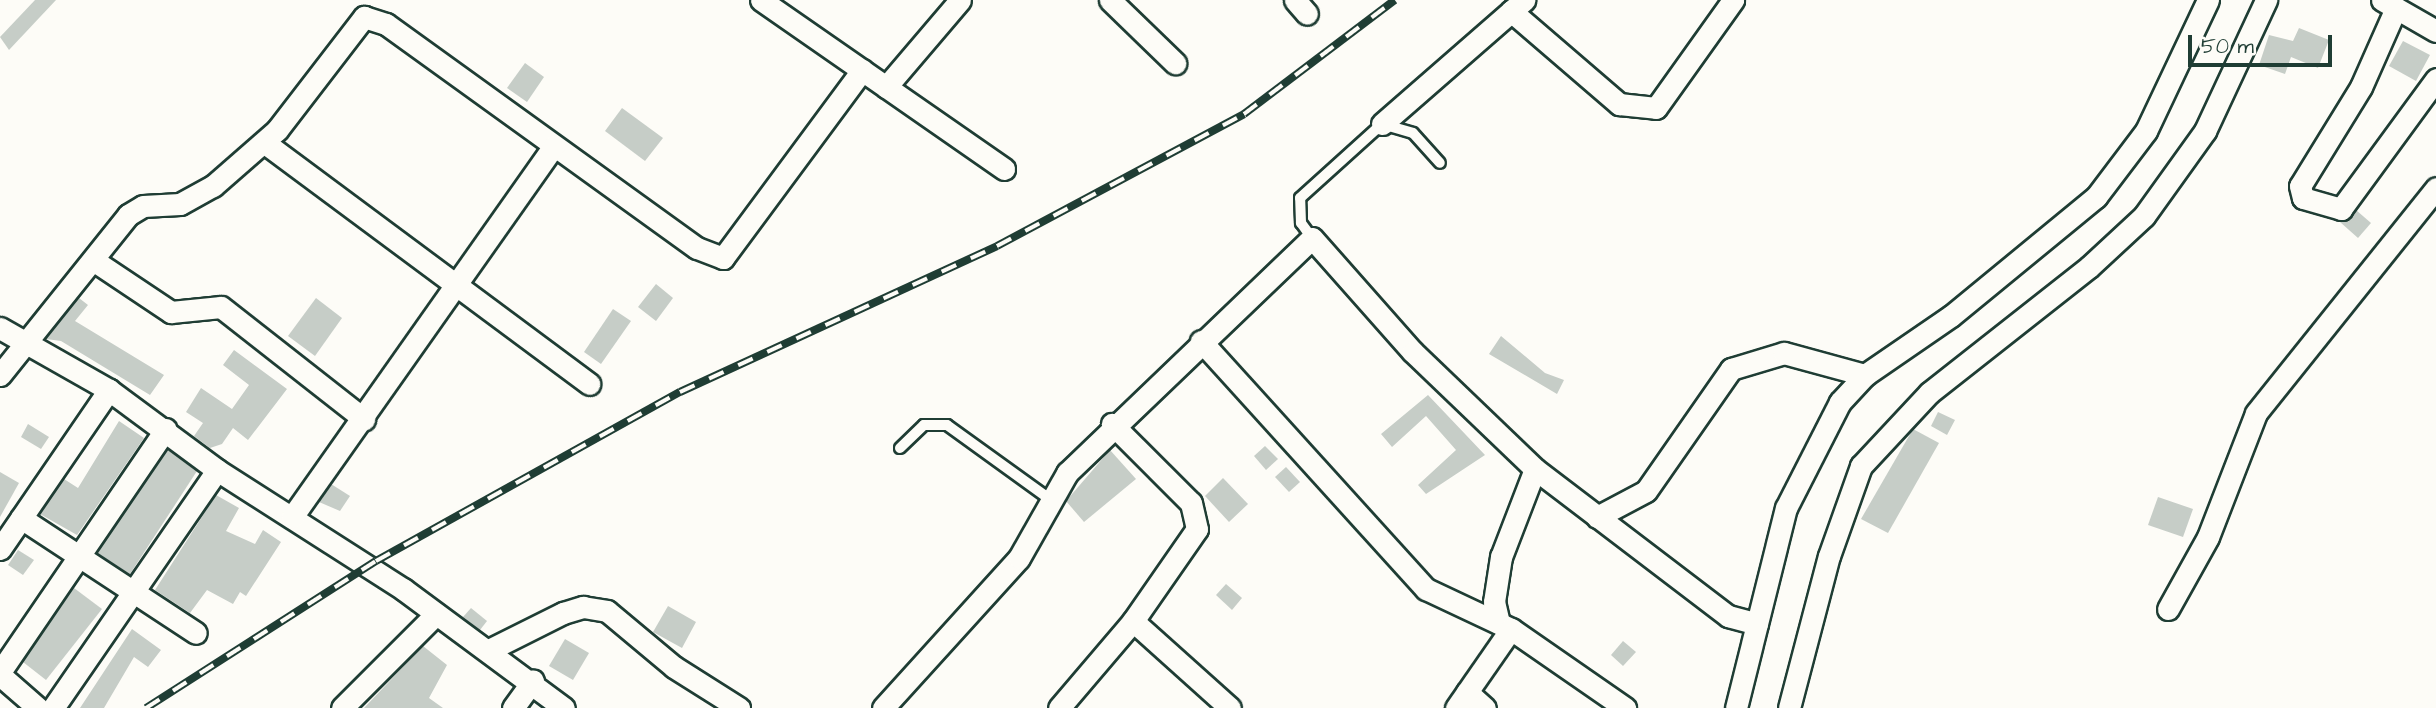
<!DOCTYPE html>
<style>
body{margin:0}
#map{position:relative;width:2436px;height:708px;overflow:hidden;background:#fdfcf7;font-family:"Architects Daughter",sans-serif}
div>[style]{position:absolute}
.building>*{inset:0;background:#c6cdc7}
.roads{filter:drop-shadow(2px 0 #1f3d34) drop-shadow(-2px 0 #1f3d34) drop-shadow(0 2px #1f3d34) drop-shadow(0 -2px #1f3d34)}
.lane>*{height:10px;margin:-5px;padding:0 5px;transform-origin:5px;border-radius:5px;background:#fdfcf7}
.street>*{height:21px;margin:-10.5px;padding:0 10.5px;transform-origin:10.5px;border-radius:10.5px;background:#fdfcf7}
.rail>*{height:8px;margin-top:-4px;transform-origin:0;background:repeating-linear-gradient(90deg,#fdfcf7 0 16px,#1f3d34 0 32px);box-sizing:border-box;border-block:2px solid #1f3d34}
span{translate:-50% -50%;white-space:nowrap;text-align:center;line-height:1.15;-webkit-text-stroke:5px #fdfcf7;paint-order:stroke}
.scale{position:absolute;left:2188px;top:35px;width:144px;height:32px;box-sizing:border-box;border:4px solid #1f3d34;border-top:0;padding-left:9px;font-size:21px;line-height:24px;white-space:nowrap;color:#1f3d34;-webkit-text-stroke:5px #fdfcf7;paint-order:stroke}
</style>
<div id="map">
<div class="building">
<i style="clip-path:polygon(35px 0,56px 0,9px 50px,0 37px)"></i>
<i style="clip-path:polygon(2299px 28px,2329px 40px,2318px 68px,2291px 57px,2285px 74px,2259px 65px,2269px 35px,2293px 41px)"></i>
<i style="clip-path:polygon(2403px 41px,2430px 55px,2416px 81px,2389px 66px)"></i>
<i style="clip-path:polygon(525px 63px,544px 77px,527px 102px,507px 88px)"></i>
<i style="clip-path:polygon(622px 108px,663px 138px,645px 161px,605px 131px)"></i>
<i style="clip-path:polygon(2356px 210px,2371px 223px,2358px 238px,2340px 222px)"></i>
<i style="clip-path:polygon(656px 284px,673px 298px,656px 321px,638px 307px)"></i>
<i style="clip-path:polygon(79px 298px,88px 305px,75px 321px,164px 375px,150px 395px,61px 341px,46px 339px)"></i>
<i style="clip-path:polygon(316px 298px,342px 318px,315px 356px,288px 336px)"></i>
<i style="clip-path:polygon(613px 309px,631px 321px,601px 364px,584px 352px)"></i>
<i style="clip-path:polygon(1501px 336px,1545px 373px,1564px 380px,1557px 394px,1489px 354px)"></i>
<i style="clip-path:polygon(234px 350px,287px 389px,248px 440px,233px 428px,222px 444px,210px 448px,194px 436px,203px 423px,186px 412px,201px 388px,232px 409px,249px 385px,223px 365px)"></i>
<i style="clip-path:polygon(1428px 395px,1485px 455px,1426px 494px,1418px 485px,1456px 450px,1426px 416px,1392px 447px,1381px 434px)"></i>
<i style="clip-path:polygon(1938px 412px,1955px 420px,1947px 435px,1931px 426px)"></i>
<i style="clip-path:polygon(119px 421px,144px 438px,77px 535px,40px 514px,64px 479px,78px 488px)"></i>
<i style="clip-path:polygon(28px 424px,49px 437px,41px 449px,21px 437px)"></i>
<i style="clip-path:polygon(1913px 429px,1939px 443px,1888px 533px,1861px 519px)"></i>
<i style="clip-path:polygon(1265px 446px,1278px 459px,1266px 470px,1254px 456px)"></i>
<i style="clip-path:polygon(168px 450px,197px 471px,130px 574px,97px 553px)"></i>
<i style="clip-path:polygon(1110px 450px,1136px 479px,1084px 522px,1066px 501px)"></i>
<i style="clip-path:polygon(1286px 467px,1300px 482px,1289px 492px,1275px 477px)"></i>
<i style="clip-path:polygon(0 472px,19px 483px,0 517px)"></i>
<i style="clip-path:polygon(1223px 478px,1248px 504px,1229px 522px,1205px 496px)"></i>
<i style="clip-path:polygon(331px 484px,350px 496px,340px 511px,319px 502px)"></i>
<i style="clip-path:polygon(216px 495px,239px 508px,226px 531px,255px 544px,263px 530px,281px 542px,246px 596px,240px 592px,233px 604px,207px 590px,190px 613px,155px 590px)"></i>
<i style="clip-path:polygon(2158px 497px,2193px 509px,2183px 537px,2148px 525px)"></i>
<i style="clip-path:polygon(18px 550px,34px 560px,23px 575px,8px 565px)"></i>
<i style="clip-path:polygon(1226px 584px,1242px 598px,1232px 610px,1216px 595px)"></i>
<i style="clip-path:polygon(74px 588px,102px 609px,46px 680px,23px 662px)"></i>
<i style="clip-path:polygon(668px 606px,696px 622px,682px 648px,653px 632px)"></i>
<i style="clip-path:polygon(471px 608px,487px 621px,480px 630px,463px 617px)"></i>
<i style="clip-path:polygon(132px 629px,161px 650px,148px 667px,134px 657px,104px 708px,80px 708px)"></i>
<i style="clip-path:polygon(565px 639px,589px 653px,573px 680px,549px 666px)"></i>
<i style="clip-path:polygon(1623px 641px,1636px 652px,1623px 666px,1611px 655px)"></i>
<i style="clip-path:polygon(423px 646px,447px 665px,429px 698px,443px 708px,364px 708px)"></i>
</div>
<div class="roads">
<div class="lane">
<i style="left:1312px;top:238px;width:19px;rotate:-126deg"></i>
<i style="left:1301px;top:223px;width:25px;rotate:-92deg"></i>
<i style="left:1300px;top:198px;width:110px;rotate:-42.1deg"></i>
<i style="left:1382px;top:124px;width:32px;rotate:16deg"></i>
<i style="left:1413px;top:133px;width:40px;rotate:48deg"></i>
<i style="left:900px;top:448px;width:33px;rotate:-44deg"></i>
<i style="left:924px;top:425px;width:23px"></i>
<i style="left:947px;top:425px;width:128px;rotate:35.8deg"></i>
</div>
<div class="street">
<i style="left:761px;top:0;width:296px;rotate:34.8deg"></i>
<i style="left:1110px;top:0;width:91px;rotate:44.1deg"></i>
<i style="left:1295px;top:0;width:18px;rotate:49deg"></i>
<i style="left:2382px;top:0;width:62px;rotate:29.9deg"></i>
<i style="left:2396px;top:8px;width:86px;rotate:113.9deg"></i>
<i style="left:2361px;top:87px;width:116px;rotate:121.6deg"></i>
<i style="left:2300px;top:186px;width:12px;rotate:76deg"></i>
<i style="left:2303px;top:198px;width:40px;rotate:16deg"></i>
<i style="left:2341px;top:209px;width:161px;rotate:-53.8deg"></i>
<i style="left:1511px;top:11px;width:143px;rotate:40.7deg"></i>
<i style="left:1619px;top:104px;width:37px;rotate:6deg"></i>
<i style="left:1656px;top:108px;width:133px;rotate:-54.5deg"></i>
<i style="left:886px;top:87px;width:114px;rotate:-49.6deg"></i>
<i style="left:1382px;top:124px;width:189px;rotate:-41.1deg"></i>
<i style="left:265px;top:143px;width:404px;rotate:36.6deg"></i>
<i style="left:93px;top:260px;width:94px;rotate:33.7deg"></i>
<i style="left:171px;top:312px;width:50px;rotate:-5.7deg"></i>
<i style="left:221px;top:307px;width:182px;rotate:38.1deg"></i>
<i style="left:0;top:328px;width:125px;rotate:29.6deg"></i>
<i style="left:109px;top:390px;width:134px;rotate:36.5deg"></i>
<i style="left:217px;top:470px;width:221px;rotate:32.6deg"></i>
<i style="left:403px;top:589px;width:200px;rotate:36.5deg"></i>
<i style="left:1201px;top:341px;width:335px;rotate:47.8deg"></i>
<i style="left:1426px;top:589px;width:94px;rotate:25.2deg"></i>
<i style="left:1511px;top:629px;width:139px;rotate:34.7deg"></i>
<i style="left:0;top:375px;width:205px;rotate:-51.3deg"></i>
<i style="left:128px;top:215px;width:17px;rotate:-31deg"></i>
<i style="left:143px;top:206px;width:37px;rotate:-3deg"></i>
<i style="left:180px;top:204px;width:38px;rotate:-29deg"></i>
<i style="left:213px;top:186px;width:85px;rotate:-41.2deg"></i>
<i style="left:277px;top:130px;width:143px;rotate:-52.4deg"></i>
<i style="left:364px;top:17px;width:23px;rotate:18deg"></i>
<i style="left:386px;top:24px;width:383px;rotate:35.8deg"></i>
<i style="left:697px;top:248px;width:28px;rotate:21deg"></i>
<i style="left:723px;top:258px;width:234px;rotate:-53.5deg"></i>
<i style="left:292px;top:517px;width:454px;rotate:-54.8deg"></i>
<i style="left:1597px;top:517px;width:55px;rotate:-28deg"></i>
<i style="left:1646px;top:491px;width:149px;rotate:-55.1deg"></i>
<i style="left:1731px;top:369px;width:55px;rotate:-16.8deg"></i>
<i style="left:1784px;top:353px;width:84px;rotate:15.2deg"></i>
<i style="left:21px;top:518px;width:209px;rotate:33.3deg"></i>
<i style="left:0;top:549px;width:193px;rotate:-55.6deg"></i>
<i style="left:2168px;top:609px;width:82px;rotate:-60.9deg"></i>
<i style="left:2208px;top:537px;width:133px;rotate:-68.8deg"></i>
<i style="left:2256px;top:413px;width:288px;rotate:-51.3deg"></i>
<i style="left:1133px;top:621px;width:130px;rotate:41.9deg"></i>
<i style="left:1499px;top:623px;width:22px;rotate:-103deg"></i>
<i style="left:1494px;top:602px;width:46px;rotate:-81.2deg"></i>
<i style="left:1501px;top:557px;width:94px;rotate:-68.9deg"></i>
<i style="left:489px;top:650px;width:83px;rotate:-26.6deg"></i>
<i style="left:563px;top:613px;width:21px;rotate:-17deg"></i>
<i style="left:583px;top:607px;width:24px;rotate:9deg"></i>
<i style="left:607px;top:611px;width:87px;rotate:39.9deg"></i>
<i style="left:674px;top:667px;width:77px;rotate:32.2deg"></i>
<i style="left:0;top:672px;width:294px;rotate:-55.7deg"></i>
<i style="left:0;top:675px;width:50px;rotate:41deg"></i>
<i style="left:1467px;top:692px;width:24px;rotate:42deg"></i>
<i style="left:53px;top:708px;width:289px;rotate:-55.4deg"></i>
<i style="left:342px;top:708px;width:133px;rotate:-45deg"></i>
<i style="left:513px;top:708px;width:34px;rotate:-54deg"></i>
<i style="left:883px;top:708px;width:202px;rotate:-47.8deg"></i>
<i style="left:1019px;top:558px;width:98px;rotate:-60.5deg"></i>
<i style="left:1067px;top:473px;width:339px;rotate:-43.8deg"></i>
<i style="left:1312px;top:238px;width:152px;rotate:48.5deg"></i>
<i style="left:1413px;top:352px;width:169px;rotate:43.8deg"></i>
<i style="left:1535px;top:469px;width:243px;rotate:37.3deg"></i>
<i style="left:1728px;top:616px;width:30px;rotate:15deg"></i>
<i style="left:1059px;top:708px;width:114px;rotate:-49.6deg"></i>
<i style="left:1133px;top:621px;width:112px;rotate:-55.2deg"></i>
<i style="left:1197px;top:529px;width:27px;rotate:-103deg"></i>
<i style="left:1191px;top:503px;width:112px;rotate:-135deg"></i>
<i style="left:1456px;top:708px;width:96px;rotate:-55.2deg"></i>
<i style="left:1736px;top:708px;width:206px;rotate:-76deg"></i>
<i style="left:1786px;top:508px;width:119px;rotate:-63deg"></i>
<i style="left:1840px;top:402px;width:37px;rotate:-47deg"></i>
<i style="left:1865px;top:375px;width:104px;rotate:-34.5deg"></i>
<i style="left:1951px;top:316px;width:188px;rotate:-39.4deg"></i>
<i style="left:2096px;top:197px;width:83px;rotate:-52.9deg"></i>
<i style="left:2146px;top:131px;width:145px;rotate:-64.7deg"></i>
<i style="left:1789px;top:708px;width:157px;rotate:-75.3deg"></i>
<i style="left:1829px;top:556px;width:96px;rotate:-70.4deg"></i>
<i style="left:1861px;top:466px;width:100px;rotate:-47deg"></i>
<i style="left:1929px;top:393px;width:204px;rotate:-38.2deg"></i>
<i style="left:2089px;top:267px;width:75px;rotate:-42.8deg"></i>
<i style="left:2144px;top:216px;width:105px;rotate:-54.3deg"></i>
<i style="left:2205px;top:131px;width:145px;rotate:-65deg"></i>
</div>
</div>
<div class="rail">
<i style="left:146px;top:708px;width:273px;rotate:-32.6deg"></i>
<i style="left:376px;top:561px;width:348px;rotate:-29.1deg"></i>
<i style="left:680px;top:392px;width:349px;rotate:-24.7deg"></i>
<i style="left:997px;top:246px;width:280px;rotate:-28.1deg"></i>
<i style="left:1244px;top:114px;width:189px;rotate:-37.1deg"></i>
</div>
<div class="scale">50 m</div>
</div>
